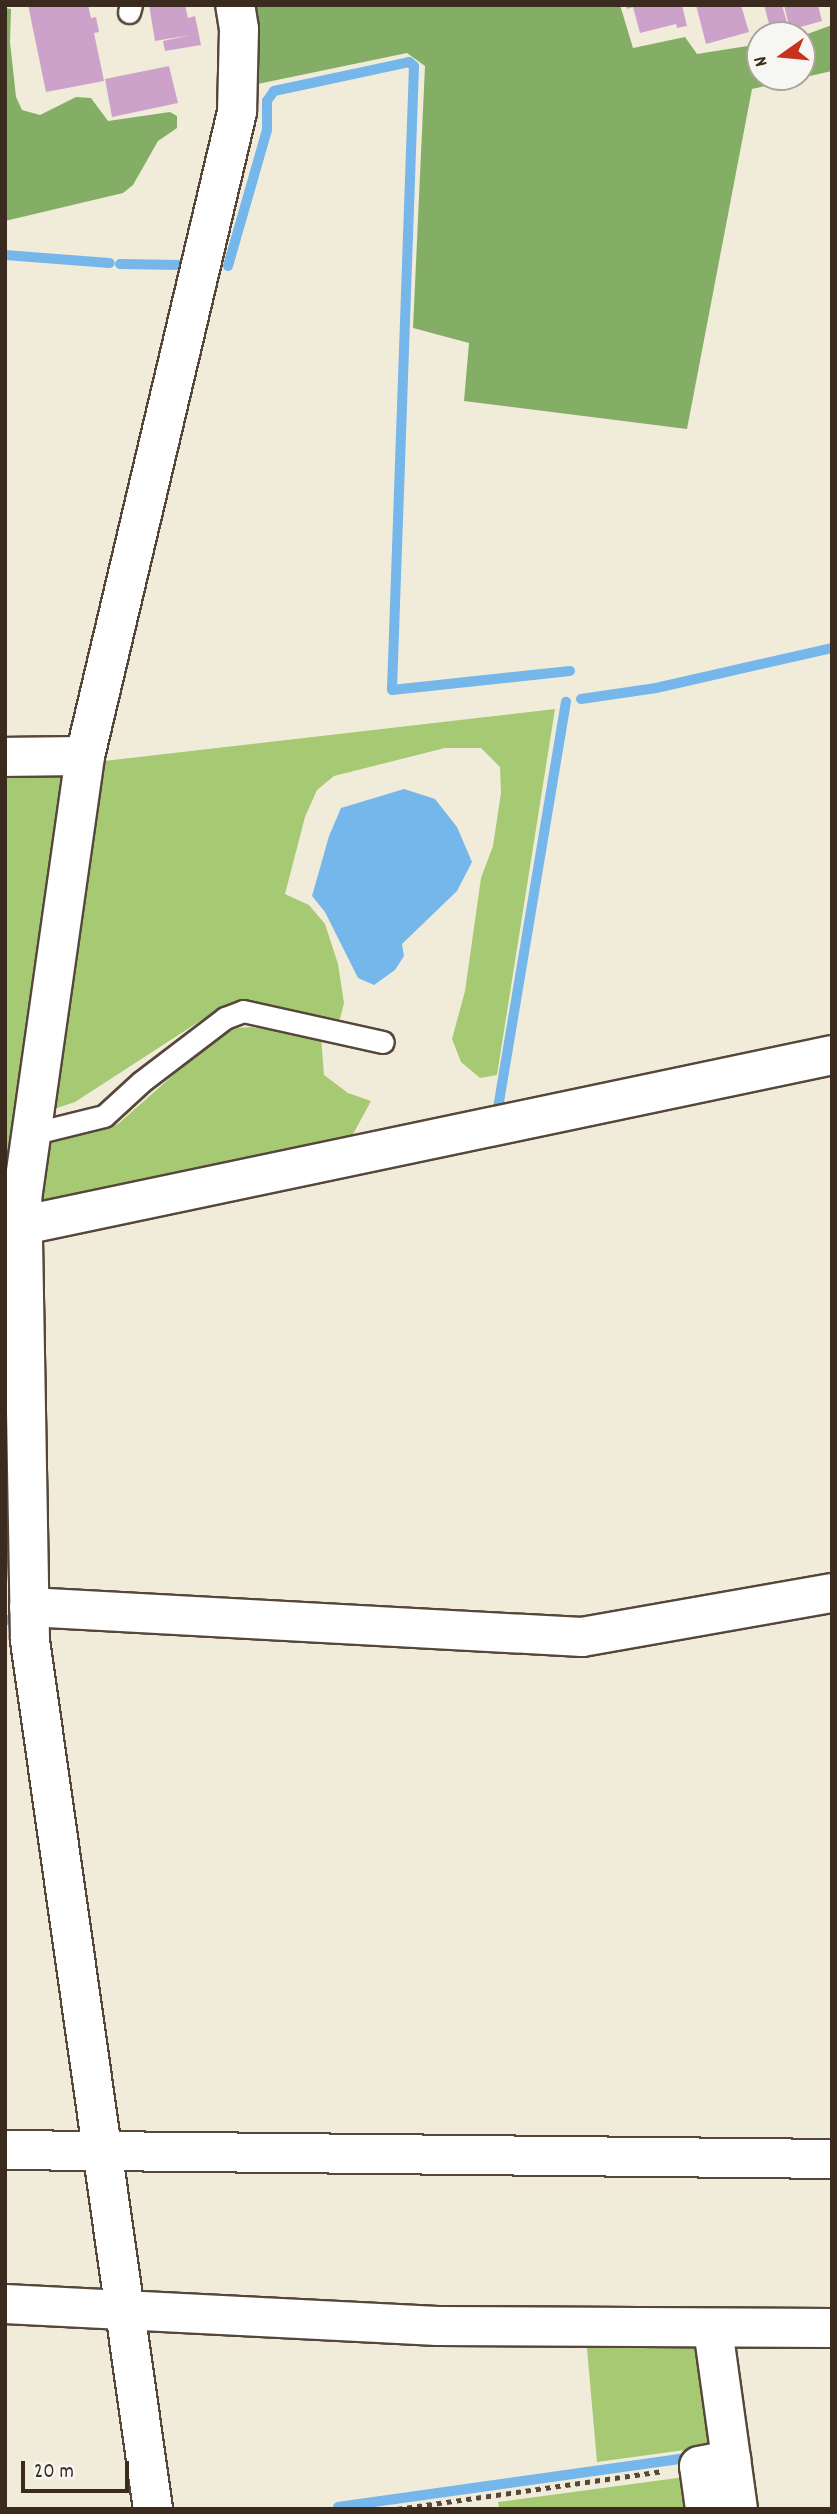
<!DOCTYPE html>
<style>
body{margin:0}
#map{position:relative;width:837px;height:2514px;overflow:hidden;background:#f1ecda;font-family:Dekko,sans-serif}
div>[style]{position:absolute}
.green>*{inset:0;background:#a6ca74}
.forest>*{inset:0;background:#84ae66}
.water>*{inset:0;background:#75b7ea}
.stream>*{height:10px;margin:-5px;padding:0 5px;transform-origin:5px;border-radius:5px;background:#75b7ea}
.building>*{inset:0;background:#cda2ca}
.path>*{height:4.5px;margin-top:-2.25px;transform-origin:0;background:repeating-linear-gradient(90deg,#56473a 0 5px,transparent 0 10px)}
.roads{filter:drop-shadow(2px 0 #56473a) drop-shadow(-2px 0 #56473a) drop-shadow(0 2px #56473a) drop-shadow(0 -2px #56473a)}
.lane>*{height:21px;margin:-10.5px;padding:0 10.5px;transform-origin:10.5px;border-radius:10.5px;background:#fff}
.street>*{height:38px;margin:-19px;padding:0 19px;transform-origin:19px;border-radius:19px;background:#fff}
span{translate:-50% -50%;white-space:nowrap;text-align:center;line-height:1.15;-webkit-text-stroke:5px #f6f6f2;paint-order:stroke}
.frame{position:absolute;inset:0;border:7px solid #3b2a1e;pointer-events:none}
.north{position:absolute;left:746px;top:21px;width:70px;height:70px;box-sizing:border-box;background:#f6f6f2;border:2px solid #aba49d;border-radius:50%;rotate:255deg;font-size:19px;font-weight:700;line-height:28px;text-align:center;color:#3b2a1e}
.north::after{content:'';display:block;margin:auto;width:24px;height:32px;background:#c8321e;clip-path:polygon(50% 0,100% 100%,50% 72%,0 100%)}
.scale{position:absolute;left:21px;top:2461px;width:108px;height:32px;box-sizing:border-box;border:4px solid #3b2a1e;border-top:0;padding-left:9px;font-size:21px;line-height:24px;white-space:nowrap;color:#3b2a1e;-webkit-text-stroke:5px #f6f6f2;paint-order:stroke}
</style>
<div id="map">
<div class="green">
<i style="clip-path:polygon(555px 709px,497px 1075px,480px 1078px,461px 1062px,452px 1039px,465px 991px,481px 878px,493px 846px,501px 793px,500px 767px,481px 748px,445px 748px,334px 776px,317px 790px,305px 817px,285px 894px,309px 905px,325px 924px,338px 964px,344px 1003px,340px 1019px,319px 1018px,245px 1002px,220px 1008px,75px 1102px,51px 1110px,104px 761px)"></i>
<i style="clip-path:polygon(5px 768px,67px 774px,5px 1198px)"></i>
<i style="clip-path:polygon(251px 1027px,321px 1036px,324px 1075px,348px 1093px,371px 1101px,351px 1138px,40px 1206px,45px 1143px,118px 1124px,215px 1038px,237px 1028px)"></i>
<i style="clip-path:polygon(586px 2337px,698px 2338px,714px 2446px,597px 2462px)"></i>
<i style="clip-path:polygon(692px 2476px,696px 2509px,499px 2509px,498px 2502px)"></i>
</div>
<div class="forest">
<i style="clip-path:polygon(249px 5px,620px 5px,633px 48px,685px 37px,697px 54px,760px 44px,760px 77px,802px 77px,802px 36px,832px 25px,832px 71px,752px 89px,687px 429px,464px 401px,469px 343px,413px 328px,425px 66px,407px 53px,253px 85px)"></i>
<i style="clip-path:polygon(5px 8px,11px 9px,10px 42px,16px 97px,22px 110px,40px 115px,76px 97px,91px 98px,108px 121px,170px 112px,177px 116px,177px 128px,158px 141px,133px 185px,123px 193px,5px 221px)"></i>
</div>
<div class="water">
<i style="clip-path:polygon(404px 789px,435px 799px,457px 827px,472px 862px,457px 891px,402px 944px,404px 956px,395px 970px,374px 985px,358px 978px,325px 912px,312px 896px,329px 836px,341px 808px)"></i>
</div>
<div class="stream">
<i style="left:5px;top:255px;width:105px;rotate:4.4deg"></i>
<i style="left:120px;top:264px;width:60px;rotate:1deg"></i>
<i style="left:228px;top:266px;width:141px;rotate:-74deg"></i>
<i style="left:267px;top:130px;width:29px;rotate:-90deg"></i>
<i style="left:267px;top:101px;width:12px;rotate:-55deg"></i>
<i style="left:274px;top:91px;width:138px;rotate:-12.1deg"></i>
<i style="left:409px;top:62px;width:6px;rotate:39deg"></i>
<i style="left:414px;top:66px;width:624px;rotate:92.02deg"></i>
<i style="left:392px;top:690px;width:179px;rotate:-6.1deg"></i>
<i style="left:581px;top:699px;width:76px;rotate:-8.3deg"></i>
<i style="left:656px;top:688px;width:180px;rotate:-12.8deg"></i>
<i style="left:498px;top:1108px;width:412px;rotate:-80.5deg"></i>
<i style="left:5px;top:1620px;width:2px"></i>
<i style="left:338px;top:2507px;width:361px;rotate:-8deg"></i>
</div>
<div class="building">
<i style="clip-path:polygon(28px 5px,88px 5px,91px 18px,96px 17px,99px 32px,94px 33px,104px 81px,46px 92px)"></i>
<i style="clip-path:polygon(149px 5px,185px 5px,188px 18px,195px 16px,201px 45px,165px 51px,163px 41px,191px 35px,155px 41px)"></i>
<i style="clip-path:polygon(626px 5px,682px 5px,687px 26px,677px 28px,676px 24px,640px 33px,633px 7px,627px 9px)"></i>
<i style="clip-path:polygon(696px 5px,741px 5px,749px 32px,706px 44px)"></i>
<i style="clip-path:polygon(764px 5px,782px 5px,789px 30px,772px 35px)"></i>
<i style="clip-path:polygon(784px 5px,818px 5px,822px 21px,790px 30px)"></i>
<i style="clip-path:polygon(169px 66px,178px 103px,112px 117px,105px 79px)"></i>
</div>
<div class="path">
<i style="left:397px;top:2509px;width:269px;rotate:-8.1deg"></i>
</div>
<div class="roads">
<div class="lane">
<i style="left:129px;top:12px;width:7px;rotate:-74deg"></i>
<i style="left:31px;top:1134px;width:75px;rotate:-13.9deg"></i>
<i style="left:104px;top:1116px;width:50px;rotate:-42.6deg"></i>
<i style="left:141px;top:1082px;width:106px;rotate:-37.3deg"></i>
<i style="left:225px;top:1018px;width:19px;rotate:-21deg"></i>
<i style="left:243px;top:1011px;width:143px;rotate:12.5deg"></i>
</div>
<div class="street">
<i style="left:5px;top:757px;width:80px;rotate:-0.7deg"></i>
<i style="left:5px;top:1229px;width:845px;rotate:-11.88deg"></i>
<i style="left:29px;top:1607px;width:554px;rotate:3.11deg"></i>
<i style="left:582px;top:1637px;width:254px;rotate:-10deg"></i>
<i style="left:5px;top:2150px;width:827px;rotate:0.62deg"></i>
<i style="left:5px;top:2304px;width:433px;rotate:2.9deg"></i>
<i style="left:437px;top:2326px;width:395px;rotate:0.3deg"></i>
<i style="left:713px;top:2329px;width:182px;rotate:82.1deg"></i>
<i style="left:153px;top:2509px;width:878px;rotate:-98.06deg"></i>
<i style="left:30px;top:1640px;width:441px;rotate:-91deg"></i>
<i style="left:22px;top:1199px;width:447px;rotate:-81.9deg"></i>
<i style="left:85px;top:756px;width:662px;rotate:-76.72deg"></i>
<i style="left:237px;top:112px;width:83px;rotate:-88.6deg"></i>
<i style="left:239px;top:29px;width:24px;rotate:-99deg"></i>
<i style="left:705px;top:2509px;width:43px;rotate:-97.9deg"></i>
<i style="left:699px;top:2466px;width:33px;rotate:-11deg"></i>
</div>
</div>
<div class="frame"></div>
<div class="north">N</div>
<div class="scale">20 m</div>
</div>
